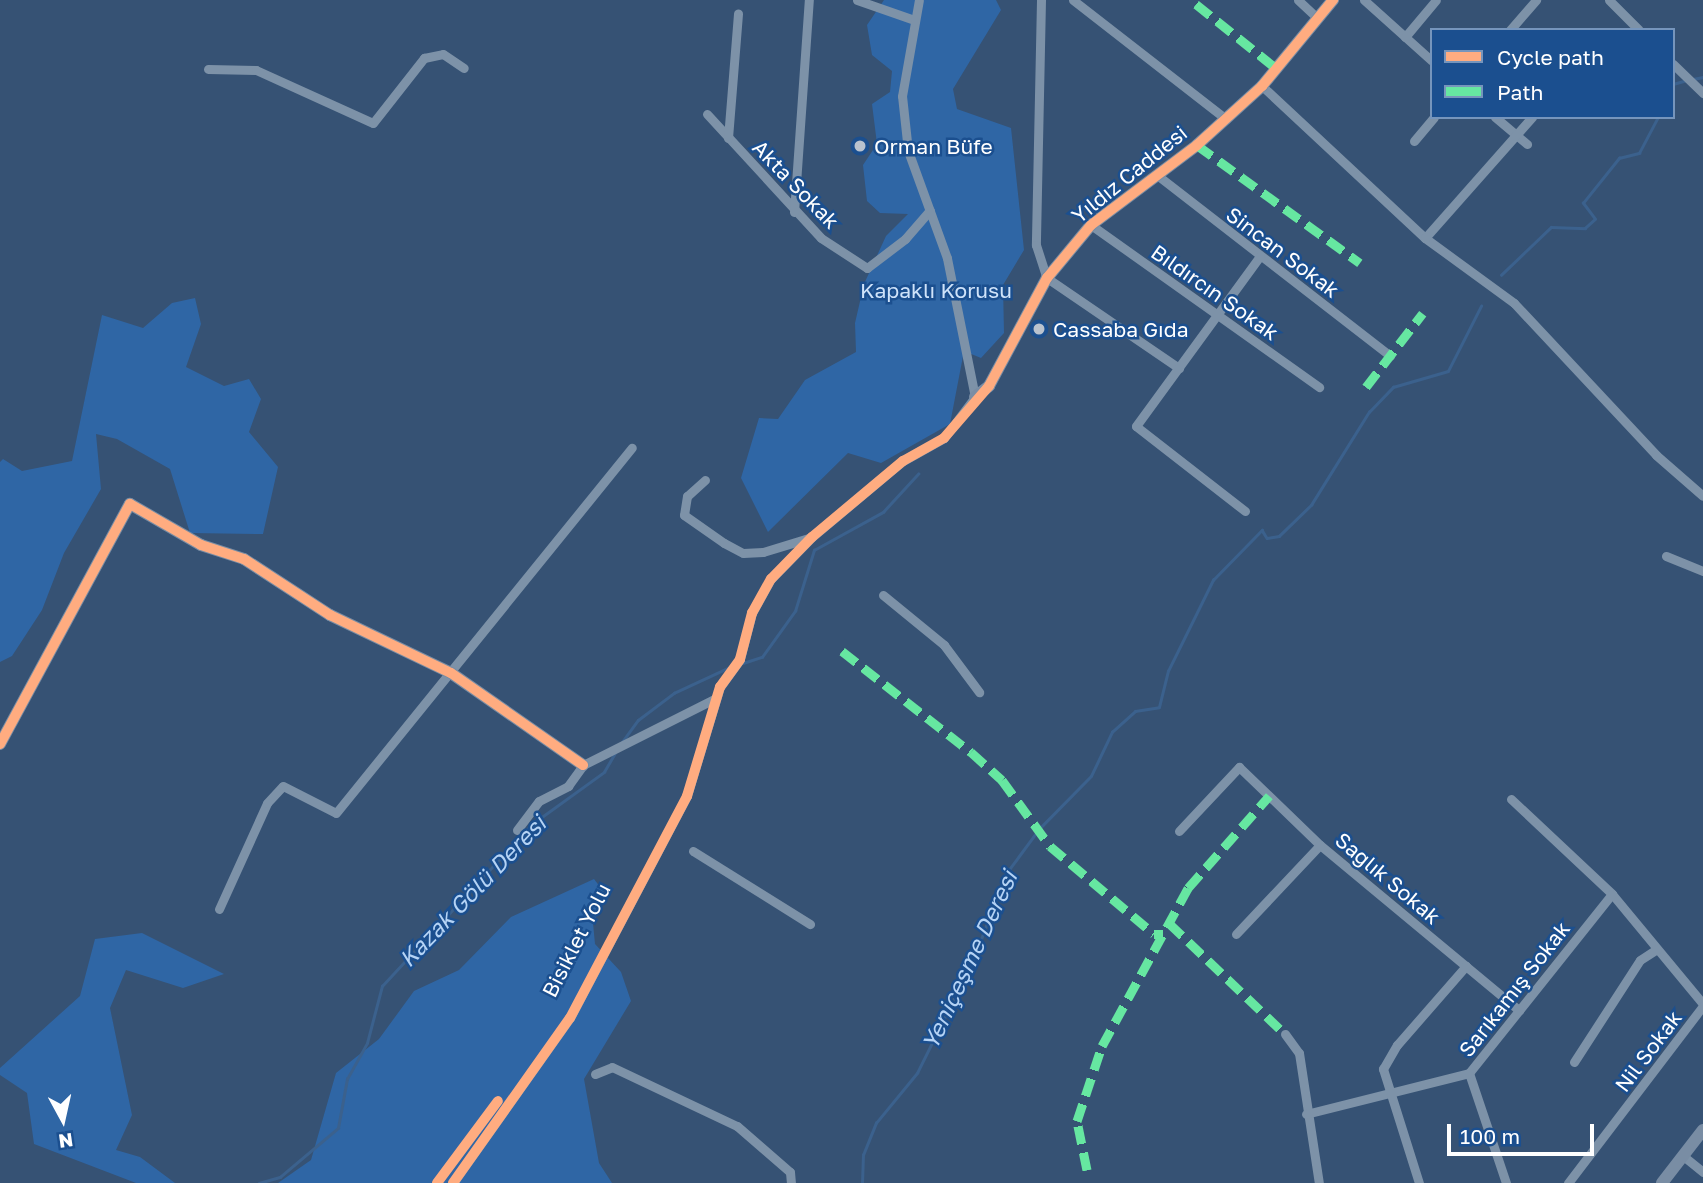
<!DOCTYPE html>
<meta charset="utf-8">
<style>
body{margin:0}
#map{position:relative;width:1703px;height:1183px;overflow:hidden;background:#365274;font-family:"Golos Text",sans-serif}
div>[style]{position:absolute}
.green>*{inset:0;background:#2f66a5}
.stream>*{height:2.5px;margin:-1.25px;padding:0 1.25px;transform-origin:1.25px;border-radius:1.25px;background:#3b618d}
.street>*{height:9px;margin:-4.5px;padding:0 4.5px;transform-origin:4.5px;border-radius:4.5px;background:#7d92a8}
.secondary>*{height:12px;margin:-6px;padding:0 6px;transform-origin:6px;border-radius:6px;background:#798da4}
.quiet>*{height:9px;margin-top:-4.5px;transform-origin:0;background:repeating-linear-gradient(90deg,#66e7a1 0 18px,transparent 0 27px)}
.cycleway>*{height:10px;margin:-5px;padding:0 5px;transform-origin:5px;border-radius:5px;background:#ffac80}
.dots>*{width:19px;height:19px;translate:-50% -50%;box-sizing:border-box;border:4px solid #1b4f8f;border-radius:50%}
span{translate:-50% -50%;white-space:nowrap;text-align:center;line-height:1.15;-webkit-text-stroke:5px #1b4f8f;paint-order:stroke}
.poi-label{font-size:21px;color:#fff}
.left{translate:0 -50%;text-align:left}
.street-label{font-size:21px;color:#fff}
.park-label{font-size:21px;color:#cfe3fa}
.water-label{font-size:23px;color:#b5d3f5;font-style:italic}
.legend{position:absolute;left:1430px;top:28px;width:245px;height:91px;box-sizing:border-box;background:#1b4f8f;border:2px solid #7695bc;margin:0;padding:9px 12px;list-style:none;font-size:21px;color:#fff}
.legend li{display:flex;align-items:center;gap:14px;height:35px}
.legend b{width:35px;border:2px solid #7695bc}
.north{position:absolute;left:28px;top:1085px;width:70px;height:70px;-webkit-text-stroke:5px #1b4f8f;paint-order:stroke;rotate:172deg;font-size:19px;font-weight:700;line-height:28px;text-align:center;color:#fff}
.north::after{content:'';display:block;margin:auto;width:24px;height:32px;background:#fff;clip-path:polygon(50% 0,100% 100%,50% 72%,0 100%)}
.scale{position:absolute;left:1447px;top:1124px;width:147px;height:32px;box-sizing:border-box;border:4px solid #fff;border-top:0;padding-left:9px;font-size:21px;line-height:24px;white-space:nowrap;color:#fff;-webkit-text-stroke:5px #1b4f8f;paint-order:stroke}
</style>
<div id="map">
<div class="green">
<i style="clip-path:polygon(884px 0,996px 0,1001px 10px,953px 89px,957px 109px,1011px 128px,1024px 250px,1003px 285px,1004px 333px,981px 358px,964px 351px,950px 424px,881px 463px,848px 453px,768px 532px,741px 478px,759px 418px,778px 419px,805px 380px,856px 352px,855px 323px,864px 284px,886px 236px,908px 214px,880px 213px,867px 201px,863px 165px,877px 144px,872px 104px,890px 92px,892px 71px,872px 55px,867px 25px)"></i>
<i style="clip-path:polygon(195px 298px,201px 324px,186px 367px,224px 386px,249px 379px,261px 399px,249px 432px,278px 467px,263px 534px,190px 533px,170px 469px,117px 439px,96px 434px,101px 489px,64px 553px,42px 610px,12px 656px,0 662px,0 462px,3px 459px,22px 471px,72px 461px,102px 315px,143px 328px,172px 303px)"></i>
<i style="clip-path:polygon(594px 879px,607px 896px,593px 923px,595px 944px,621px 972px,631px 1001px,584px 1079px,599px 1163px,612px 1183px,278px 1183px,311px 1160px,336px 1073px,379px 1039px,414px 991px,459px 970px,511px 917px)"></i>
<i style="clip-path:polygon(142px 933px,224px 974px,183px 988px,126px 970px,110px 1008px,132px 1115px,116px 1150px,140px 1157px,175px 1183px,136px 1183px,34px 1144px,27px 1093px,0 1075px,0 1068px,80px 996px,95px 939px)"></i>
</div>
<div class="stream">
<i style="left:1693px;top:79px;width:10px;rotate:-11deg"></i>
<i style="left:1673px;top:84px;width:15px;rotate:-16deg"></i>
<i style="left:1501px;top:275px;width:69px;rotate:-43.8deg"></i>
<i style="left:1551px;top:227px;width:34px;rotate:2deg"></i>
<i style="left:1585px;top:228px;width:13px;rotate:-42deg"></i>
<i style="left:1595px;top:219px;width:20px;rotate:-127deg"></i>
<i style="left:1583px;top:203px;width:58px;rotate:-51.3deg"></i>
<i style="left:1619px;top:158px;width:21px;rotate:-14deg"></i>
<i style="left:1639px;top:153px;width:41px;rotate:-62.2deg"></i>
<i style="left:743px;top:663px;width:20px;rotate:-18deg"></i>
<i style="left:762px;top:657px;width:57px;rotate:-54.3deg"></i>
<i style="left:795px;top:611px;width:64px;rotate:-72.7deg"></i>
<i style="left:814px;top:550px;width:79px;rotate:-28.8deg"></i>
<i style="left:883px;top:512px;width:52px;rotate:-47.4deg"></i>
<i style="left:622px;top:742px;width:27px;rotate:-54deg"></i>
<i style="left:638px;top:720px;width:45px;rotate:-36.9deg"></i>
<i style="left:674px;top:693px;width:62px;rotate:-24.9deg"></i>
<i style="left:259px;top:1183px;width:22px;rotate:-16deg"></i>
<i style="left:280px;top:1177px;width:76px;rotate:-40.2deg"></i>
<i style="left:338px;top:1128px;width:50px;rotate:-79.6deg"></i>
<i style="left:347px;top:1079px;width:41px;rotate:-60.9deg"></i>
<i style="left:367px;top:1043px;width:59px;rotate:-75.3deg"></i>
<i style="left:382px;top:986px;width:221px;rotate:-47.2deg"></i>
<i style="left:532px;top:824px;width:89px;rotate:-35.8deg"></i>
<i style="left:604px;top:772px;width:22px;rotate:-60deg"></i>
<i style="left:862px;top:1183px;width:28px;rotate:-88deg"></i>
<i style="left:863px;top:1155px;width:35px;rotate:-68deg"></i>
<i style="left:876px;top:1123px;width:65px;rotate:-50.6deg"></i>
<i style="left:917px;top:1073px;width:128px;rotate:-63.6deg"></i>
<i style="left:974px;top:958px;width:89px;rotate:-69.5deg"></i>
<i style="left:1005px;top:875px;width:57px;rotate:-53.5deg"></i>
<i style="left:1039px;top:829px;width:74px;rotate:-45.5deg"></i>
<i style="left:1091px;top:776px;width:49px;rotate:-64.5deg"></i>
<i style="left:1112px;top:732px;width:31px;rotate:-42deg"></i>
<i style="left:1135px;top:711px;width:24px;rotate:-9deg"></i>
<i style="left:1159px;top:707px;width:37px;rotate:-76deg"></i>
<i style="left:1168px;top:671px;width:102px;rotate:-63.7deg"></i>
<i style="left:1213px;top:580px;width:70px;rotate:-45.6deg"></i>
<i style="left:1262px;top:530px;width:9px;rotate:58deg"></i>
<i style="left:1267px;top:538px;width:12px;rotate:-9deg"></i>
<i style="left:1279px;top:536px;width:45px;rotate:-44.1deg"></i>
<i style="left:1311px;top:505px;width:110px;rotate:-58.1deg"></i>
<i style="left:1369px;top:412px;width:35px;rotate:-46deg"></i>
<i style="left:1393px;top:387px;width:57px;rotate:-16.2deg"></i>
<i style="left:1448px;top:371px;width:73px;rotate:-63.1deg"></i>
</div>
<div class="street">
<i style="left:857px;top:0;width:60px;rotate:19.3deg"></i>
<i style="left:1041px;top:0;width:245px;rotate:91.2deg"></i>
<i style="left:1036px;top:245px;width:35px;rotate:72deg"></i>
<i style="left:1047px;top:278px;width:160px;rotate:34.3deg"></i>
<i style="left:1073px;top:0;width:194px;rotate:37.9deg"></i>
<i style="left:1298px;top:0;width:26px;rotate:43deg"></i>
<i style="left:1364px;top:0;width:91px;rotate:41.9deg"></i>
<i style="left:1609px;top:0;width:42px;rotate:45deg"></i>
<i style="left:1510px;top:30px;width:40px;rotate:-49deg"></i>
<i style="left:1405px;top:37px;width:48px;rotate:-50deg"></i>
<i style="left:1673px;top:64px;width:42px;rotate:44deg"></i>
<i style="left:208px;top:69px;width:48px;rotate:1.2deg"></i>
<i style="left:256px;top:70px;width:128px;rotate:24.4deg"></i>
<i style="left:373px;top:123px;width:83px;rotate:-51.9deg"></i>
<i style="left:424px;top:58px;width:19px;rotate:-12deg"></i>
<i style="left:443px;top:54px;width:25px;rotate:34deg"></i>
<i style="left:1262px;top:86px;width:223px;rotate:43deg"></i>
<i style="left:1425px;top:238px;width:110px;rotate:36.1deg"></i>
<i style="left:1514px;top:303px;width:208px;rotate:46.9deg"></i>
<i style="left:1656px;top:455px;width:62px;rotate:41.1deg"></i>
<i style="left:707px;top:114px;width:168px;rotate:47.4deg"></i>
<i style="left:821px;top:238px;width:55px;rotate:33.1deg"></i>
<i style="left:867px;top:268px;width:48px;rotate:-37.3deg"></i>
<i style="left:905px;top:239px;width:38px;rotate:-49deg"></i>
<i style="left:1495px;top:117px;width:42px;rotate:40.2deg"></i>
<i style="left:728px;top:138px;width:125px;rotate:-85.4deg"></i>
<i style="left:1414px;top:141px;width:31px;rotate:-50deg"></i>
<i style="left:1157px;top:175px;width:295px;rotate:37.8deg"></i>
<i style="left:794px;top:212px;width:213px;rotate:-86deg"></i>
<i style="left:1091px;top:225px;width:280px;rotate:35.4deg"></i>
<i style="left:1425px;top:238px;width:162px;rotate:-48.5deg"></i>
<i style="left:705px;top:480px;width:24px;rotate:138deg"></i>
<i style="left:687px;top:496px;width:19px;rotate:99deg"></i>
<i style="left:684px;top:515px;width:49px;rotate:35deg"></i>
<i style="left:724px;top:543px;width:21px;rotate:28deg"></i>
<i style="left:743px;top:553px;width:20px;rotate:-3deg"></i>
<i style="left:763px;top:552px;width:51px;rotate:-17deg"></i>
<i style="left:1245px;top:511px;width:138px;rotate:-142.1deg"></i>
<i style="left:1136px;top:426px;width:210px;rotate:-53.9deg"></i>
<i style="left:1666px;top:556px;width:40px;rotate:22deg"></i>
<i style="left:883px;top:595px;width:79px;rotate:39.3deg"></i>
<i style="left:944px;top:645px;width:59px;rotate:53.3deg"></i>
<i style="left:1511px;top:799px;width:139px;rotate:43.2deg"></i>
<i style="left:1612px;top:894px;width:143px;rotate:50.4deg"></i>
<i style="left:517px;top:830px;width:36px;rotate:-53deg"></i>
<i style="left:539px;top:801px;width:33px;rotate:-27deg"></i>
<i style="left:568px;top:786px;width:26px;rotate:-54deg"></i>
<i style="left:583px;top:765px;width:149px;rotate:-26.7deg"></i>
<i style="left:1179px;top:831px;width:88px;rotate:-46.8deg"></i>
<i style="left:1239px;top:767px;width:112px;rotate:43.9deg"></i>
<i style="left:1320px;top:845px;width:259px;rotate:39.7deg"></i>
<i style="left:693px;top:851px;width:138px;rotate:32deg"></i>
<i style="left:219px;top:909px;width:116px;rotate:-65.6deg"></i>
<i style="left:267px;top:803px;width:23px;rotate:-47deg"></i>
<i style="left:283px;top:786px;width:59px;rotate:27deg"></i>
<i style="left:336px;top:813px;width:470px;rotate:-51deg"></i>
<i style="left:1236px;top:934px;width:122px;rotate:-46.7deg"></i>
<i style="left:1285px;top:1034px;width:24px;rotate:54deg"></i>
<i style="left:1299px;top:1053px;width:132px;rotate:81.3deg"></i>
<i style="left:1574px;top:1062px;width:121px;rotate:-57.1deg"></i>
<i style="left:1640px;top:960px;width:20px;rotate:-33deg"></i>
<i style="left:1469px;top:1073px;width:116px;rotate:71.4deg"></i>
<i style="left:595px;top:1074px;width:18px;rotate:-22deg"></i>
<i style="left:612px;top:1067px;width:138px;rotate:25.3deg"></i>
<i style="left:737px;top:1126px;width:70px;rotate:41deg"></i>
<i style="left:790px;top:1172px;width:11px;rotate:85deg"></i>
<i style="left:1306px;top:1114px;width:168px;rotate:-14.1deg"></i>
<i style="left:1469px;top:1073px;width:229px;rotate:-51.4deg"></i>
<i style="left:1682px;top:1155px;width:27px;rotate:39deg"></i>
<i style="left:453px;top:1183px;width:202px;rotate:-54.7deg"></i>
<i style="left:570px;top:1018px;width:251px;rotate:-62.2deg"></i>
<i style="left:687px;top:796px;width:114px;rotate:-73.2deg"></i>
<i style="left:720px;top:687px;width:34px;rotate:-54deg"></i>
<i style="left:740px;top:659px;width:48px;rotate:-75.4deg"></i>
<i style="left:752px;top:613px;width:39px;rotate:-61deg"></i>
<i style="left:771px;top:579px;width:59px;rotate:-45.7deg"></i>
<i style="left:812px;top:537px;width:119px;rotate:-39.9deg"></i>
<i style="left:903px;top:461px;width:47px;rotate:-29.3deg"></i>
<i style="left:944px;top:438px;width:51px;rotate:-52.9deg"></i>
<i style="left:975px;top:397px;width:142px;rotate:-101.4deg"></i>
<i style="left:947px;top:258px;width:114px;rotate:-110deg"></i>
<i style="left:908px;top:151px;width:55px;rotate:-96.2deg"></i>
<i style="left:902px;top:96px;width:97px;rotate:-80deg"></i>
<i style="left:1419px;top:1183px;width:120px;rotate:-107.5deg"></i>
<i style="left:1383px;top:1069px;width:28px;rotate:-60deg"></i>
<i style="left:1397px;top:1045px;width:105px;rotate:-48.9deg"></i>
<i style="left:1568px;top:1183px;width:223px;rotate:-52.7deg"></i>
</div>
<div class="secondary">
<i style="left:975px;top:397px;width:18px;rotate:-38deg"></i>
<i style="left:989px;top:386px;width:123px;rotate:-61.8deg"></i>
<i style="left:1047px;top:278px;width:69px;rotate:-50.3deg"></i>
<i style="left:1091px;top:225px;width:133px;rotate:-37deg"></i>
<i style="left:1197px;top:145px;width:88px;rotate:-42.2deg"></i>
<i style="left:1262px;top:86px;width:112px;rotate:-50.5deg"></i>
<i style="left:0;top:744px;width:273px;rotate:-61.6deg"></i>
<i style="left:130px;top:504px;width:82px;rotate:30deg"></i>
<i style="left:201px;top:545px;width:45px;rotate:18deg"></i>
<i style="left:244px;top:559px;width:103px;rotate:33.1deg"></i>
<i style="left:330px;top:615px;width:134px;rotate:25.6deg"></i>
<i style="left:451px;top:673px;width:161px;rotate:34.9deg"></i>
<i style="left:1662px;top:1183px;width:67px;rotate:-52.3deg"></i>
</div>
<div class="quiet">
<i style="left:1196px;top:4px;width:102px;rotate:38.7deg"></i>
<i style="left:1197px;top:145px;width:201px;rotate:35.9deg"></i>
<i style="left:1366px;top:387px;width:93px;rotate:-52.4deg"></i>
<i style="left:842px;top:651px;width:164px;rotate:38.1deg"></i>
<i style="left:971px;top:752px;width:42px;rotate:42.1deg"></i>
<i style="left:1002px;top:780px;width:82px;rotate:54deg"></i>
<i style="left:1050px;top:846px;width:136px;rotate:40.2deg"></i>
<i style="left:1154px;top:934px;width:9px"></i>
<i style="left:1169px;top:923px;width:161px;rotate:43.7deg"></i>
<i style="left:1087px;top:1170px;width:50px;rotate:-101.5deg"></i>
<i style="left:1077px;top:1121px;width:79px;rotate:-71.6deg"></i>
<i style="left:1102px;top:1046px;width:180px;rotate:-61.4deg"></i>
<i style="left:1188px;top:888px;width:123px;rotate:-48.6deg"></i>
</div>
<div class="cycleway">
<i style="left:0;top:744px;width:273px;rotate:-61.6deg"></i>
<i style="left:130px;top:504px;width:82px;rotate:30deg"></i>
<i style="left:201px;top:545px;width:45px;rotate:18deg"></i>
<i style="left:244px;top:559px;width:103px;rotate:33.1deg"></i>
<i style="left:330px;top:615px;width:134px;rotate:25.6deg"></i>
<i style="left:451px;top:673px;width:161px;rotate:34.9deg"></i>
<i style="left:437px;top:1183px;width:102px;rotate:-53.4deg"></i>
<i style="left:453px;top:1183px;width:202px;rotate:-54.7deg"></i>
<i style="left:570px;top:1018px;width:251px;rotate:-62.2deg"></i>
<i style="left:687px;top:796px;width:114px;rotate:-73.2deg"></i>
<i style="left:720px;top:687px;width:34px;rotate:-54deg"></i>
<i style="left:740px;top:659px;width:48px;rotate:-75.4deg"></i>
<i style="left:752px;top:613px;width:39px;rotate:-61deg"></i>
<i style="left:771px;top:579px;width:59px;rotate:-45.7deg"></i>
<i style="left:812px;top:537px;width:119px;rotate:-39.9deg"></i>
<i style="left:903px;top:461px;width:47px;rotate:-29.3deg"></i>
<i style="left:944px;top:438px;width:69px;rotate:-49.1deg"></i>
<i style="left:989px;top:386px;width:123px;rotate:-61.8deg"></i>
<i style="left:1047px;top:278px;width:69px;rotate:-50.3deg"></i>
<i style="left:1091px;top:225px;width:133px;rotate:-37deg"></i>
<i style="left:1197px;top:145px;width:88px;rotate:-42.2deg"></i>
<i style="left:1262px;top:86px;width:112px;rotate:-50.5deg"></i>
</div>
<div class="dots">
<i style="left:860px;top:146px;background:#b9c2ce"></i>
<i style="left:1039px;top:329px;background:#b9c2ce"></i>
</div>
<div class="poi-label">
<span class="left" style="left:874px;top:146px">Orman Büfe</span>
<span class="left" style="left:1053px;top:329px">Cassaba Gıda</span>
</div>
<div class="street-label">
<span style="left:1129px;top:174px;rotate:-39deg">Yıldız Caddesi</span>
<span style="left:796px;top:184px;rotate:46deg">Akta Sokak</span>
<span style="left:1283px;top:252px;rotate:37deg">Sincan Sokak</span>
<span style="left:1215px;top:292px;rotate:35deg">Bıldırcın Sokak</span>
<span style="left:1388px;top:878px;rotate:40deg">Sağlık Sokak</span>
<span style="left:576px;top:940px;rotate:-63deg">Bisiklet Yolu</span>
<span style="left:1514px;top:989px;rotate:-52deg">Sarıkamış Sokak</span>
<span style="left:1648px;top:1051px;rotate:-53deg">Nil Sokak</span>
</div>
<div class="park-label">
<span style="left:936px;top:290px">Kapaklı Korusu</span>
</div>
<div class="water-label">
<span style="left:472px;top:891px;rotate:-46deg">Kazak Gölü Deresi</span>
<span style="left:969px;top:960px;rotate:-65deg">Yeniçeşme Deresi</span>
</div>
<ul class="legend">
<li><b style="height:9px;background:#ffac80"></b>Cycle path</li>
<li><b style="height:9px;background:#66e7a1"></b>Path</li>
</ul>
<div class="north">N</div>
<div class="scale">100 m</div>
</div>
